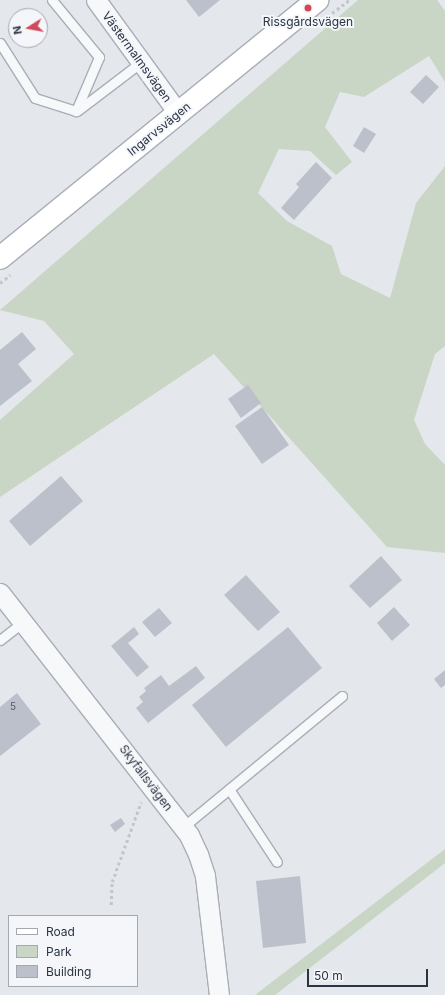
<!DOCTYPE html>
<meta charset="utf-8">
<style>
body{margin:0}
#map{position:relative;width:445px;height:995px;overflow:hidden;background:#e4e7ec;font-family:Inter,sans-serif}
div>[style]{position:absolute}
.green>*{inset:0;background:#c9d6c5}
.building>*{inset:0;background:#bbc0ca}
.path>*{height:2.5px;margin-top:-1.25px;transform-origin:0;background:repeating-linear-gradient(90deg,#c2c5cb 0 3px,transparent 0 6px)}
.roads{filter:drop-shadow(1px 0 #a9aeb7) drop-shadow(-1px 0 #a9aeb7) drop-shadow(0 1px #a9aeb7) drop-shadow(0 -1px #a9aeb7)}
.lane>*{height:9px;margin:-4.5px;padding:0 4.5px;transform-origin:4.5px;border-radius:4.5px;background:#f7f8fa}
.street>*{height:19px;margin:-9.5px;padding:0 9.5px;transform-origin:9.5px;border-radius:9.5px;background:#f7f8fa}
.secondary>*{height:22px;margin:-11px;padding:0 11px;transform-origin:11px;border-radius:11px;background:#fff}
.dots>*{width:11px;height:11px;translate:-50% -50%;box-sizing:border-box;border:2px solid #f4f6f9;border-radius:50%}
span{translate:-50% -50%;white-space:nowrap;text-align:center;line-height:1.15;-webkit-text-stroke:4px #f4f6f9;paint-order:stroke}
.number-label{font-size:10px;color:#4f5766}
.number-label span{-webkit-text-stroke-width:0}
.poi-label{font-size:12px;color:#2b3445}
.street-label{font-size:12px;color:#2b3445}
.legend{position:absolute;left:8px;top:915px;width:130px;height:72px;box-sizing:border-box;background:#f4f6f9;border:1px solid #a4a8b1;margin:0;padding:5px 7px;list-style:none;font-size:12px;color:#2b3445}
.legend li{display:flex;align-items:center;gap:8px;height:20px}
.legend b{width:20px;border:1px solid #a4a8b1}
.north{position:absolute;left:8px;top:8px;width:40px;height:40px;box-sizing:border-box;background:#f4f6f9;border:1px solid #a4a8b1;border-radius:50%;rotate:259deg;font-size:11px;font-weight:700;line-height:16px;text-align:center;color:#2b3445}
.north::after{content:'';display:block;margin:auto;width:14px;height:18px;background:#d1495b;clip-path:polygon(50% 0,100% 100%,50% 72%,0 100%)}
.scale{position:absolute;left:307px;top:969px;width:121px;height:18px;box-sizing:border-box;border:2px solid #2b3445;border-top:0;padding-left:5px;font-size:12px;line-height:14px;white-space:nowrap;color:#2b3445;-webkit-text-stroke:3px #f4f6f9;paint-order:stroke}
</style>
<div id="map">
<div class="green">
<i style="clip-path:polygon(358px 0,437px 0,445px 11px,445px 82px,429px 56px,364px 97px,340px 92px,325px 127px,352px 162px,336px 175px,310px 151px,279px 149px,258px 193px,287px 221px,332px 246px,341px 274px,390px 298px,416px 203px,445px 166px,445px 346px,435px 354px,414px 420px,425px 444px,445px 465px,445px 553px,387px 547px,214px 354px,0 497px,0 420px,74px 354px,44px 321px,0 310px)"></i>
<i style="clip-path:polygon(445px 849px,445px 863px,275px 995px,255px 995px)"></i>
</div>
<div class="building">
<i style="clip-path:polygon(186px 0,220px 0,199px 17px)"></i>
<i style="clip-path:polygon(426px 75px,439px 87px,423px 104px,410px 92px)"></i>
<i style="clip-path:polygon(364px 127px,376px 134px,364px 153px,353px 146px)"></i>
<i style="clip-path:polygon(316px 162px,332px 178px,294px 220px,281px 208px,299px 187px,296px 184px)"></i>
<i style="clip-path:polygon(22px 332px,36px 349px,18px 364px,32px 381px,0 406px,0 350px)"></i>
<i style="clip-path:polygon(248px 385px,261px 403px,241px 418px,228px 399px)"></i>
<i style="clip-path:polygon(262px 407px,289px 445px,262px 464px,235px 426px)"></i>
<i style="clip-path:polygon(61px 476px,83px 501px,30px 546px,9px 521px)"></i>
<i style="clip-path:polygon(381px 556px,402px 580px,370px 608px,349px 586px)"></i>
<i style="clip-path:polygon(246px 575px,280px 612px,258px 631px,224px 595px)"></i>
<i style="clip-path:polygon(394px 607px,410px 625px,392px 641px,377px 623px)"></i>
<i style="clip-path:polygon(159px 608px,172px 623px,155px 637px,142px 622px)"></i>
<i style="clip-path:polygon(134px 627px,139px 634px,128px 643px,149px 667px,137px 677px,111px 646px)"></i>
<i style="clip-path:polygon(288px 627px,322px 668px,226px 747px,192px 705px)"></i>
<i style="clip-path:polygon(196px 666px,205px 678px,148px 723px,136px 708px,143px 702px,139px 697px,146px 691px,144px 688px,161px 675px,169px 686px)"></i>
<i style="clip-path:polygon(445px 670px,445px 685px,441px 688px,434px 679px)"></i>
<i style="clip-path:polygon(17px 693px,41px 724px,0 756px,0 707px)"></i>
<i style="clip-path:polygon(121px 818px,125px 824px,115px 832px,110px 825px)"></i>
<i style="clip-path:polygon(300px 876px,306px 943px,263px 948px,256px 881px)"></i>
</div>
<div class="path">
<i style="left:332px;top:13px;width:21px;rotate:-37deg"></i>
<i style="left:0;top:283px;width:13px;rotate:-39deg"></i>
<i style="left:111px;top:905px;width:23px;rotate:-88deg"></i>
<i style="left:112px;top:882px;width:85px;rotate:-70.1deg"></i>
</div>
<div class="roads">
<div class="lane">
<i style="left:52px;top:0;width:74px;rotate:50.5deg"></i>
<i style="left:99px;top:57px;width:59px;rotate:113.1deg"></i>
<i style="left:0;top:43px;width:65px;rotate:57.5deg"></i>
<i style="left:35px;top:98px;width:43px;rotate:17.6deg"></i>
<i style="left:77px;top:111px;width:79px;rotate:-37.3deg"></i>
<i style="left:0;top:640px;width:29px;rotate:-38deg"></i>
<i style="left:229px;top:789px;width:87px;rotate:56.7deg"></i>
<i style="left:183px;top:827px;width:206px;rotate:-39.5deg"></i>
</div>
<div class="street">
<i style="left:96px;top:0;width:140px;rotate:54deg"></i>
<i style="left:0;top:593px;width:307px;rotate:52deg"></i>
<i style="left:189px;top:835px;width:21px;rotate:65deg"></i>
<i style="left:198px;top:854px;width:23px;rotate:72deg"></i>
<i style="left:205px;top:876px;width:120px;rotate:83.3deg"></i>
</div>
<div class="secondary">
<i style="left:0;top:258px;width:409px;rotate:-39.1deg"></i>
</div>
</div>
<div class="dots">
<i style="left:308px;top:8px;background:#d1495b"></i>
</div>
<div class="number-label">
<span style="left:13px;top:707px">5</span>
</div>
<div class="poi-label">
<span style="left:308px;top:22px">Rissgårdsvägen</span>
</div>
<div class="street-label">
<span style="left:137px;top:57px;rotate:54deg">Västermalmsvägen</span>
<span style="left:159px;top:129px;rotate:-39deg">Ingarvsvägen</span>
<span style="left:146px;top:778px;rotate:53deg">Skyfallsvägen</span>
</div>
<ul class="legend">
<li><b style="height:5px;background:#fff"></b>Road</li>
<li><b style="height:11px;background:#c9d6c5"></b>Park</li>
<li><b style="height:11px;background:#bbc0ca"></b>Building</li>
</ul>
<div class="north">N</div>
<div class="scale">50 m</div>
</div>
